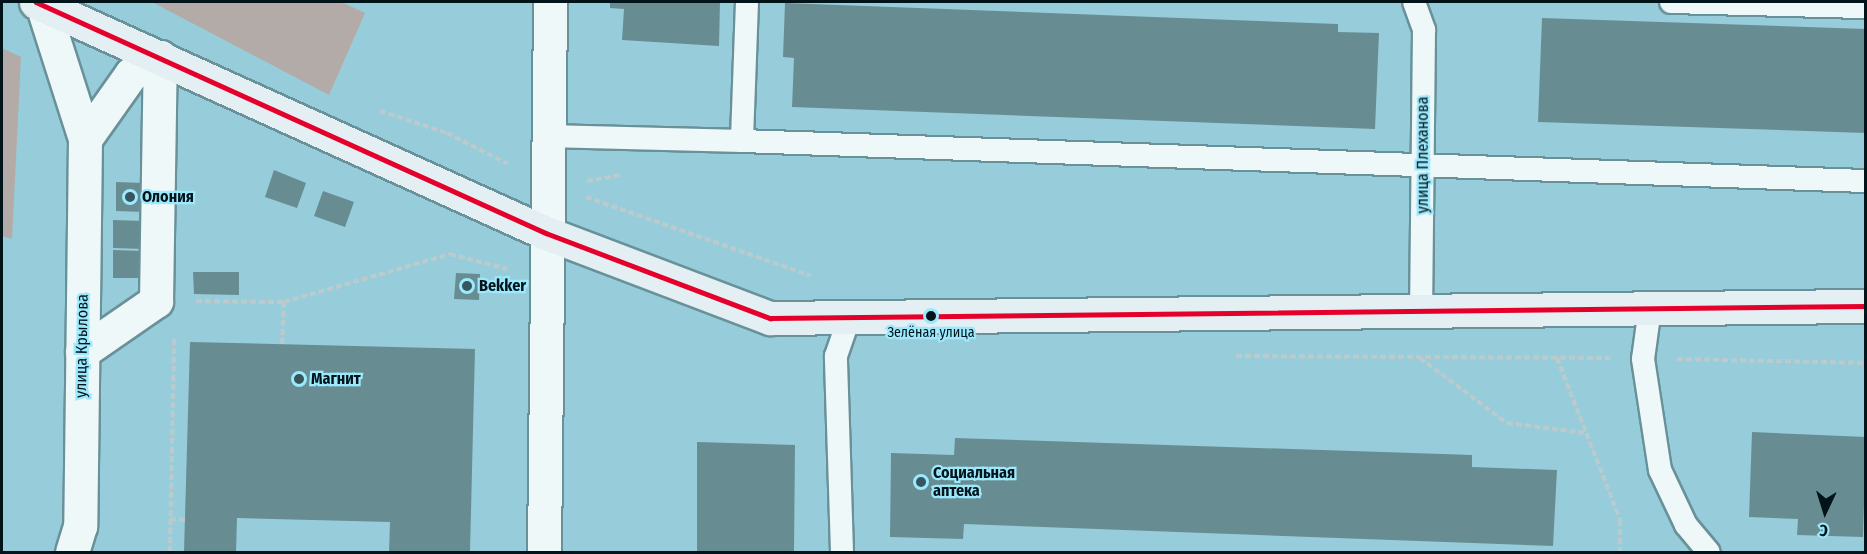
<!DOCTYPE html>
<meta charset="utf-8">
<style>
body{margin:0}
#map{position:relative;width:1867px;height:554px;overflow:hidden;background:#97cdda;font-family:"Fira Sans Condensed",sans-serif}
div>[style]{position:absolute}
.green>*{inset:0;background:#b2aba8}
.building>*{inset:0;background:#678d92}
.path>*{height:4px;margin-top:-2px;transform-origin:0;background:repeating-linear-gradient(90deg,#bacacd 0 6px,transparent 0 9px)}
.roads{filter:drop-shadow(2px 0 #69919a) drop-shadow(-2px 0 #69919a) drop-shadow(0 2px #69919a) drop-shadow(0 -2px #69919a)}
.lane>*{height:22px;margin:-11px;padding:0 11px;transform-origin:11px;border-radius:11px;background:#eff8f9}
.street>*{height:33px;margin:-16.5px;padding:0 16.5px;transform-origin:16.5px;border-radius:16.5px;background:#eff8f9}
.secondary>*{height:33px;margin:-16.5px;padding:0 16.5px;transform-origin:16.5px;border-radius:16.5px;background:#e3eff2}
.bus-1>*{height:4.5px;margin:-2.25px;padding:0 2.25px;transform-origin:2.25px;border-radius:2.25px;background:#e4002b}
.dots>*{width:16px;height:16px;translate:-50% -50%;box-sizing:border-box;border:3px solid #9ce8fc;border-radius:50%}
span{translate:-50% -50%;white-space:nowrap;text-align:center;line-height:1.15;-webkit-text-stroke:4.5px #9ce8fc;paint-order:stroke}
.bus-label{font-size:14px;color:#011419}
.street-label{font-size:16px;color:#011419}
.poi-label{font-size:16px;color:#011419;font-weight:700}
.left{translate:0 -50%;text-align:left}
.frame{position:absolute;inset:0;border:3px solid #011419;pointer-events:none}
.north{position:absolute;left:1795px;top:482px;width:60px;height:60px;-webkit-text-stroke:4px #9ce8fc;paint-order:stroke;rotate:184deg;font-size:16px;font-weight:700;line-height:24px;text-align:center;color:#011419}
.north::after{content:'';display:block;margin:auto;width:21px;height:27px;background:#011419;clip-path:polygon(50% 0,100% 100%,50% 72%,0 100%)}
</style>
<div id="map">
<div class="green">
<i style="clip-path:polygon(152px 2px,341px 2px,365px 13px,329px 95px)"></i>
<i style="clip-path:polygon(2px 48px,21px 57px,12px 239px,2px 236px)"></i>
</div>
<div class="building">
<i style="clip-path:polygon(610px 2px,720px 2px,719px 46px,622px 40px,624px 9px,610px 8px)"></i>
<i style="clip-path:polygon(785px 3px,1338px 24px,1338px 32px,1379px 33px,1375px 129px,792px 107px,794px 58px,783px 57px)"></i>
<i style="clip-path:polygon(1542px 18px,1866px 29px,1866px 133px,1538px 122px)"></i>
<i style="clip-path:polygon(274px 170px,306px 183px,297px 208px,265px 197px)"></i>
<i style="clip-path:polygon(116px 182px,145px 183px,145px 212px,116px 211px)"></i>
<i style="clip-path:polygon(323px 191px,354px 202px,345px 227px,314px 216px)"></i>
<i style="clip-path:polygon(113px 220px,144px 221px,144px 249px,113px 248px)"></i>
<i style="clip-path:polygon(113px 250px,144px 251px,143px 278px,113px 278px)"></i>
<i style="clip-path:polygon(193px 272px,239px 272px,239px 295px,194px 294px)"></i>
<i style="clip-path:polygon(456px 273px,480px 274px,479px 300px,454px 299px)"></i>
<i style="clip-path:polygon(190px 342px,475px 349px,470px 552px,389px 552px,390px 522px,237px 518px,236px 552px,184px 552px)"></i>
<i style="clip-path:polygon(1752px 432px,1866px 437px,1863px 537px,1797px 535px,1798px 519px,1749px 517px)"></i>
<i style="clip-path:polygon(955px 438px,1472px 455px,1472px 467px,1557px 470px,1553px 546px,964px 524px,963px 539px,890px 537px,891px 453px,954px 455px)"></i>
<i style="clip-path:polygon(697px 442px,795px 445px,794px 552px,697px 552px)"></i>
</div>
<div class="path">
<i style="left:380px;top:111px;width:71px;rotate:18.2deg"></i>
<i style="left:447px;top:133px;width:68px;rotate:26.9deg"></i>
<i style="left:587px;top:181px;width:35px;rotate:-10deg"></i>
<i style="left:586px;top:197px;width:238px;rotate:19.3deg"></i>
<i style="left:196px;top:301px;width:88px;rotate:0.7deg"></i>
<i style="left:284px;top:302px;width:173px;rotate:-16.1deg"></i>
<i style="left:450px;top:254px;width:59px;rotate:14.7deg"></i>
<i style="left:282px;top:344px;width:42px;rotate:-87.3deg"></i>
<i style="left:1236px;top:356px;width:374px;rotate:0.3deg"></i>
<i style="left:1420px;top:358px;width:109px;rotate:36.8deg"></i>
<i style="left:1507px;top:423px;width:80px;rotate:7.2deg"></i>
<i style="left:1557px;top:358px;width:174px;rotate:68.7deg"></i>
<i style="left:1620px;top:520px;width:32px;rotate:90deg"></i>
<i style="left:1677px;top:359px;width:189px;rotate:1.2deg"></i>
<i style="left:170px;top:519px;width:15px;rotate:4deg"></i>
<i style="left:170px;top:552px;width:215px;rotate:-88.9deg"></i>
</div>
<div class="roads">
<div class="lane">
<i style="left:747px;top:2px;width:139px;rotate:92.1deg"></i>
<i style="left:742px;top:141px;width:1125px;rotate:2.04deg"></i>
<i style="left:1414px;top:2px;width:30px;rotate:70deg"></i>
<i style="left:1424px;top:30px;width:279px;rotate:90.6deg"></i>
<i style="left:1671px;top:2px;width:195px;rotate:1.5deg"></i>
<i style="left:548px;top:136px;width:194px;rotate:1.5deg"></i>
<i style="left:1650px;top:308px;width:51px;rotate:97.8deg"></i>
<i style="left:1643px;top:359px;width:112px;rotate:81.3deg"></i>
<i style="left:1660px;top:470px;width:61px;rotate:64.7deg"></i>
<i style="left:1686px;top:525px;width:35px;rotate:50deg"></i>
<i style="left:842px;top:552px;width:196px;rotate:-91.8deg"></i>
<i style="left:836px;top:356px;width:37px;rotate:-71deg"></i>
</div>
<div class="street">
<i style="left:42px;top:4px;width:142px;rotate:72.3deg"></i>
<i style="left:85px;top:139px;width:387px;rotate:90.7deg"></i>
<i style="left:80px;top:526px;width:27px;rotate:107deg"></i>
<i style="left:85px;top:139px;width:80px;rotate:-54.7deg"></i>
<i style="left:131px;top:74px;width:34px;rotate:-30deg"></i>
<i style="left:82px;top:352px;width:90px;rotate:-34.6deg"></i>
<i style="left:156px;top:301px;width:244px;rotate:-89.1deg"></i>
<i style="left:544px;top:552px;width:550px;rotate:-89.37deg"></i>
</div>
<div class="secondary">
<i style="left:36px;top:2px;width:560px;rotate:24.37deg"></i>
<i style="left:546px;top:233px;width:240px;rotate:20.8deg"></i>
<i style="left:770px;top:318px;width:1096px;rotate:-0.63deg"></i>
</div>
</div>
<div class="bus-1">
<i style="left:36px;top:2px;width:560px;rotate:24.37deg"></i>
<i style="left:546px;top:233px;width:240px;rotate:20.8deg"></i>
<i style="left:770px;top:318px;width:1096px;rotate:-0.63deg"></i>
</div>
<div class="dots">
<i style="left:130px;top:197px;background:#36555d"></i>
<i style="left:467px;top:286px;background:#36555d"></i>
<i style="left:931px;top:316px;background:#011419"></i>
<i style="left:299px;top:379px;background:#36555d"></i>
<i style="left:921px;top:482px;background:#36555d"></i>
</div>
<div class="bus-label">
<span style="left:931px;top:333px">Зелёная улица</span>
</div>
<div class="street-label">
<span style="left:1423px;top:155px;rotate:-90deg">улица Плеханова</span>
<span style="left:82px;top:346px;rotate:-89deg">улица Крылова</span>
</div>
<div class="poi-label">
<span class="left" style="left:142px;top:197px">Олония</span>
<span class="left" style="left:479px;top:286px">Bekker</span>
<span class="left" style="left:311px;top:379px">Магнит</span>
<span class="left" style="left:933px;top:482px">Социальная<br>аптека</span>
</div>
<div class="frame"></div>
<div class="north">С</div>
</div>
